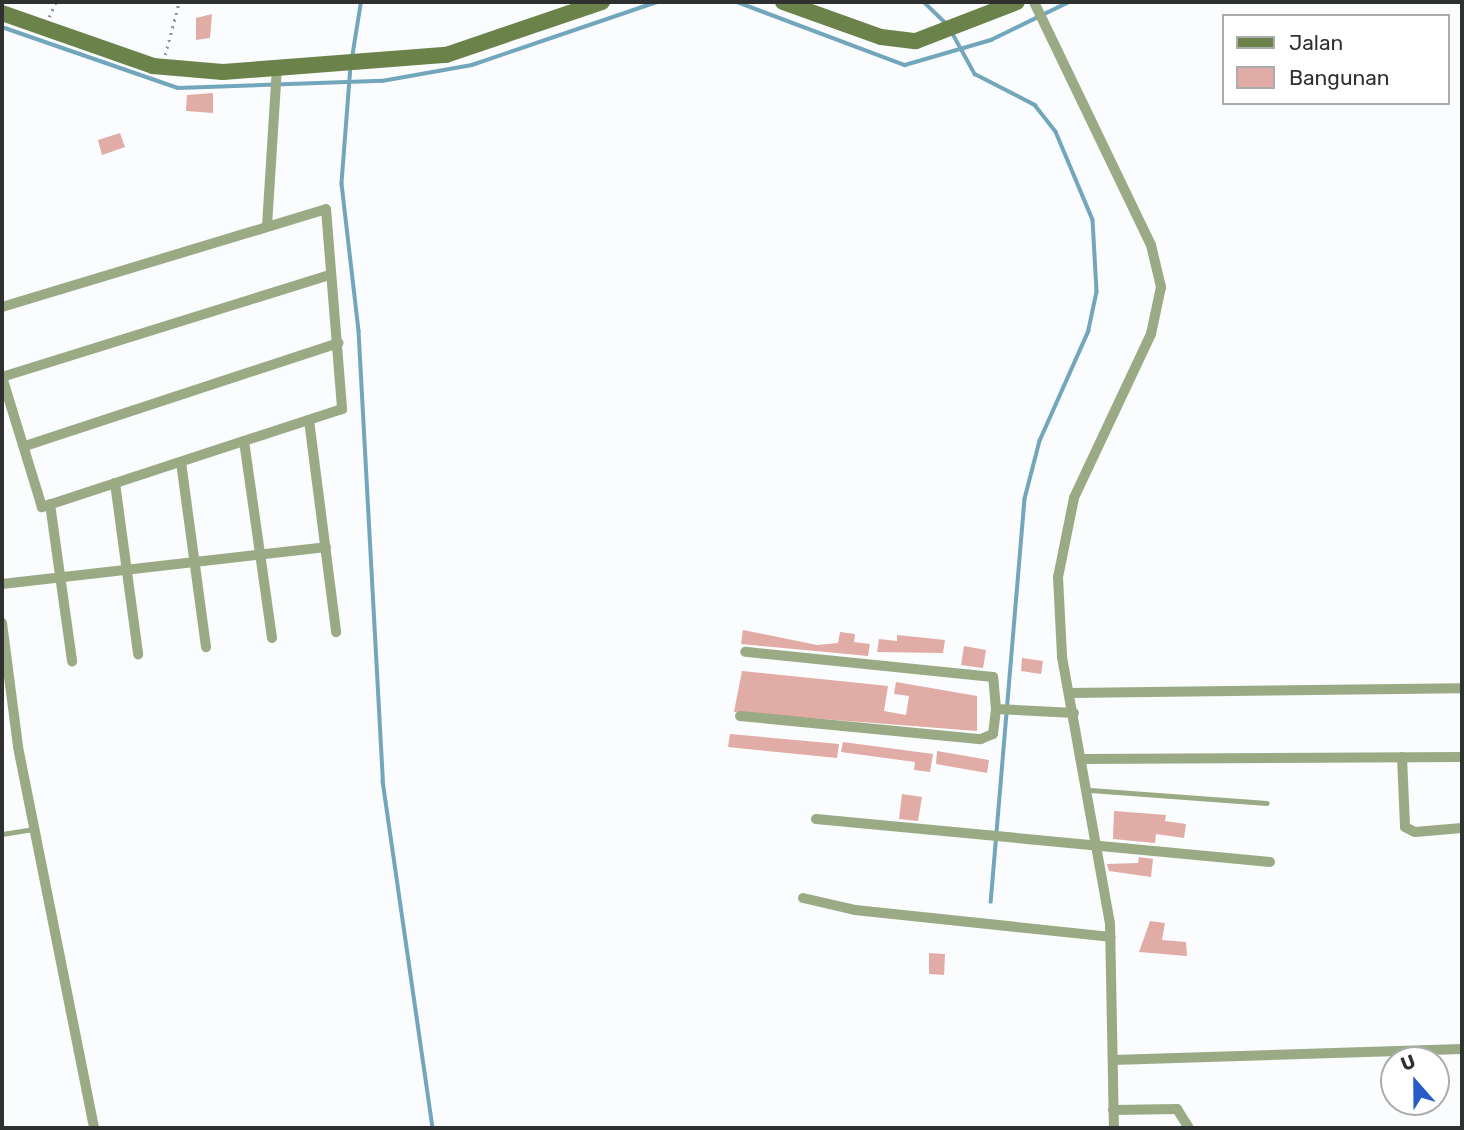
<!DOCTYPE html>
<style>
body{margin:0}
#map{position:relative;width:1464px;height:1130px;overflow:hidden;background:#fafcfd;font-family:Rubik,sans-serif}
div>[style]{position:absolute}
.stream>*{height:3.5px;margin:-1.75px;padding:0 1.75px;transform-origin:1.75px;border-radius:1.75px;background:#72a6bc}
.building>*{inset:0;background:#e1aba6}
.path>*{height:2.5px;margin-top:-1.25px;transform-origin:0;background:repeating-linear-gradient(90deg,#919293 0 2px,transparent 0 7px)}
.lane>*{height:5px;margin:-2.5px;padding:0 2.5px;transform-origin:2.5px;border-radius:2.5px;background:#9aaa85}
.street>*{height:10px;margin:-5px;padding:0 5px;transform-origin:5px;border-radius:5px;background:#9aaa85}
.secondary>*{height:16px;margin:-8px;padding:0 8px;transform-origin:8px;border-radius:8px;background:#6b824a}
span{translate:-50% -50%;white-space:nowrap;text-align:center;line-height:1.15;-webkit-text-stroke:7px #fff;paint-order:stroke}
.frame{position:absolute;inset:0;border:4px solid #2f3030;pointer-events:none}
.legend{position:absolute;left:1222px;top:14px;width:228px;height:91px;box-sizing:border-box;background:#fff;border:2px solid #acacac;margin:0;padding:9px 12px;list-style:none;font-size:21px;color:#2f3030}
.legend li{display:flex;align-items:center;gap:14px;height:35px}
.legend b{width:35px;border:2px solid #acacac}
.north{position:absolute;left:1380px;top:1046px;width:70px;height:70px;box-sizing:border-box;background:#fff;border:2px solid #acacac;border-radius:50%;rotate:339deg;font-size:19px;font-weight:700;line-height:28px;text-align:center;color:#2f3030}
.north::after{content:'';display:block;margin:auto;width:24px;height:32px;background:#265bc8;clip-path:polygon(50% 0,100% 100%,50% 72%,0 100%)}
</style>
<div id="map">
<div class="stream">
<i style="left:737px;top:2px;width:179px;rotate:20.6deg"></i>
<i style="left:905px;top:65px;width:90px;rotate:-16.2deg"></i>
<i style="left:991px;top:40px;width:87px;rotate:-26deg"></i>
<i style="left:924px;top:2px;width:32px;rotate:44deg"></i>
<i style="left:2px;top:27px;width:186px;rotate:19.1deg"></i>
<i style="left:178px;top:88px;width:204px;rotate:-2deg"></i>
<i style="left:382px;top:81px;width:91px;rotate:-10.1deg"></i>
<i style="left:472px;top:65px;width:195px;rotate:-18.8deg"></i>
<i style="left:953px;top:34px;width:46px;rotate:61.2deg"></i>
<i style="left:975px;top:74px;width:68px;rotate:27.3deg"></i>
<i style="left:1035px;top:105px;width:34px;rotate:52deg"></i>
<i style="left:1056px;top:132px;width:95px;rotate:67.2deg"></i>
<i style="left:1093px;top:220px;width:72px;rotate:86.8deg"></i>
<i style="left:1097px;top:292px;width:40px;rotate:102deg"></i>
<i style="left:1089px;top:331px;width:120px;rotate:114deg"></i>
<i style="left:1040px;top:441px;width:60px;rotate:104.5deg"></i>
<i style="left:1025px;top:499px;width:404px;rotate:94.8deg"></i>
<i style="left:352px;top:58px;width:57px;rotate:-80.9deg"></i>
<i style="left:351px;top:66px;width:118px;rotate:94.4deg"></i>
<i style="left:342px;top:184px;width:148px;rotate:83.4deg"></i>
<i style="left:359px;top:331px;width:451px;rotate:86.9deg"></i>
<i style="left:383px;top:781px;width:351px;rotate:81.8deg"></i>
</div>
<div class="building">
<i style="clip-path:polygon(212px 14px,210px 38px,196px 40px,196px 18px)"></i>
<i style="clip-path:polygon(213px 93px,213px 113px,186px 111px,187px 95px)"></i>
<i style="clip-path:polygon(120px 133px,125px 147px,102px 155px,98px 140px)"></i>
<i style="clip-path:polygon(743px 630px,817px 645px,838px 643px,840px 632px,855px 634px,854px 642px,870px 644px,868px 656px,741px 644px)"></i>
<i style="clip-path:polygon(897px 635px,945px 640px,943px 653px,877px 652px,879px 639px,897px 641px)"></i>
<i style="clip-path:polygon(964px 646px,986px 650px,983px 668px,961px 665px)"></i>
<i style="clip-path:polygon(1022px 658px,1043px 661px,1041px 674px,1021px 671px)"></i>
<i style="clip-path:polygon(742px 671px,888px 686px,884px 711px,906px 715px,909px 696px,894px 694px,896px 682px,977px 696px,977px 731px,734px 712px)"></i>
<i style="clip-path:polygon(730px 734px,839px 744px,837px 758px,728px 747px)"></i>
<i style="clip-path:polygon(843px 742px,933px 754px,930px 772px,914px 770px,915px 762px,841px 752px)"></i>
<i style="clip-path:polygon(937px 751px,989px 760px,987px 773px,936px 764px)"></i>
<i style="clip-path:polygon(902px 794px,922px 797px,918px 821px,899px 819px)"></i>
<i style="clip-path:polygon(1114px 811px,1166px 815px,1165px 821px,1186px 824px,1184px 838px,1156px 834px,1155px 843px,1113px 839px)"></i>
<i style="clip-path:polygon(1139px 857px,1153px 859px,1151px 877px,1109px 871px,1107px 864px,1138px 863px)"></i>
<i style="clip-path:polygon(1150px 921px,1165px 923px,1162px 940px,1186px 942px,1187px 956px,1139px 952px)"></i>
<i style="clip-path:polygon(929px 953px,945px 954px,944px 975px,929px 974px)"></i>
</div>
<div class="path">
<i style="left:49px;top:17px;width:17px;rotate:-65deg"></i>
<i style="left:165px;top:55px;width:55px;rotate:-75.2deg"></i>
</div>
<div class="lane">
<i style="left:1090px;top:790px;width:177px;rotate:4.2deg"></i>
<i style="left:2px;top:834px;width:31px;rotate:-9deg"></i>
</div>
<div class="street">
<i style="left:1034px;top:2px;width:270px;rotate:64.3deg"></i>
<i style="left:1151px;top:245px;width:43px;rotate:76.6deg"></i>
<i style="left:1161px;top:287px;width:48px;rotate:102deg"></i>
<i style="left:1151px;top:334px;width:181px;rotate:115.2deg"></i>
<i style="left:1074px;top:498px;width:81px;rotate:101.4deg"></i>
<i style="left:1058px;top:577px;width:80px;rotate:87.1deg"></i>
<i style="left:1062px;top:657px;width:270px;rotate:79.8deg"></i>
<i style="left:1110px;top:923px;width:205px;rotate:88.9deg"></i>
<i style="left:267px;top:226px;width:159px;rotate:-86.4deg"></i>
<i style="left:2px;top:307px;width:338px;rotate:-16.8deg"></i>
<i style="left:326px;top:209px;width:201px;rotate:85.4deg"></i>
<i style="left:342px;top:409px;width:316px;rotate:161.9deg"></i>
<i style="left:42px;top:507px;width:136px;rotate:-107.1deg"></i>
<i style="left:2px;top:377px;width:343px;rotate:-17.3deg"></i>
<i style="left:309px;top:420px;width:214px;rotate:82.7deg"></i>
<i style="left:244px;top:441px;width:199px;rotate:81.9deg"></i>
<i style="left:25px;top:446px;width:330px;rotate:-18.2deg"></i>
<i style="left:181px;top:462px;width:187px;rotate:82.3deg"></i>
<i style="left:115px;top:483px;width:173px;rotate:82.3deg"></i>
<i style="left:50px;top:504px;width:159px;rotate:82deg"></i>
<i style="left:2px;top:584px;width:326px;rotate:-6.5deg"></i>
<i style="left:2px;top:623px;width:125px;rotate:82.6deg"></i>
<i style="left:18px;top:747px;width:389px;rotate:78.7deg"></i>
<i style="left:1070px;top:693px;width:392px;rotate:-0.7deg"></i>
<i style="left:996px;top:709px;width:78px;rotate:2.9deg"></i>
<i style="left:740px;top:716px;width:242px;rotate:5.5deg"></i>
<i style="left:981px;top:739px;width:13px;rotate:-23deg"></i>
<i style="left:993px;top:734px;width:25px;rotate:-83deg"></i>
<i style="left:996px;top:709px;width:32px;rotate:-95deg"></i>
<i style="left:993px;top:677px;width:249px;rotate:-174.2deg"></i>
<i style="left:1402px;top:757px;width:70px;rotate:87.5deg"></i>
<i style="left:1405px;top:827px;width:11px;rotate:27deg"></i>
<i style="left:1415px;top:832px;width:47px;rotate:-4.9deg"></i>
<i style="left:1084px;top:759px;width:378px;rotate:-0.3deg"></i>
<i style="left:816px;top:819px;width:456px;rotate:5.4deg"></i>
<i style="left:803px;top:898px;width:53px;rotate:13deg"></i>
<i style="left:855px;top:910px;width:257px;rotate:6deg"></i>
<i style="left:1113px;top:1060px;width:349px;rotate:-1.8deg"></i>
<i style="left:1113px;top:1110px;width:64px;rotate:-0.9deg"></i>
<i style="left:1177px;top:1109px;width:22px;rotate:58deg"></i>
</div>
<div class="secondary">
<i style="left:783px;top:2px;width:104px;rotate:19.7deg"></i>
<i style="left:881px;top:37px;width:35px;rotate:7deg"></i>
<i style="left:916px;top:41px;width:108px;rotate:-21.1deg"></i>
<i style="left:2px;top:13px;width:160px;rotate:19.3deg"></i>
<i style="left:153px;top:66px;width:70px;rotate:4.9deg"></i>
<i style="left:223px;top:72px;width:224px;rotate:-4.4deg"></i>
<i style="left:446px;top:55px;width:165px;rotate:-18.8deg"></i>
</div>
<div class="frame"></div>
<ul class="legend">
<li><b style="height:9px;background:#6b824a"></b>Jalan</li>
<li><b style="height:19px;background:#e1aba6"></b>Bangunan</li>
</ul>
<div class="north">U</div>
</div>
